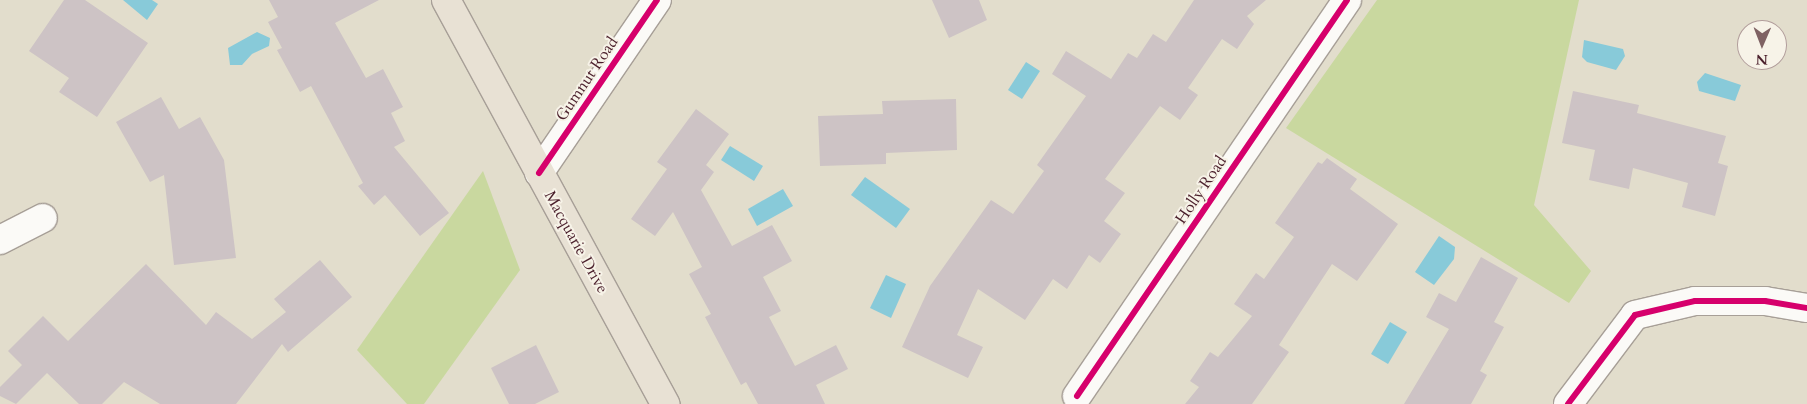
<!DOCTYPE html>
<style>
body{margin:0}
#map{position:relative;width:1807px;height:404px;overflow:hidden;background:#e2ddcc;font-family:Cardo,serif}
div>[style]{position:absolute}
.green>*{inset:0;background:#c9d89f}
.water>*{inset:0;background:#88cad9}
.building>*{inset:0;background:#cdc3c5}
.roads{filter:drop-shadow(1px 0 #a79f97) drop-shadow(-1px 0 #a79f97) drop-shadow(0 1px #a79f97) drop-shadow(0 -1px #a79f97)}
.minor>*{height:28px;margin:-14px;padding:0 14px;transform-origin:14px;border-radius:14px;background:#fbfaf7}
.major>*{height:28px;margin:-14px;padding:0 14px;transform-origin:14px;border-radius:14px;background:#e8e1d4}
.cycleway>*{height:6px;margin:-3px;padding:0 3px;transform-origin:3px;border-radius:3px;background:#d6006c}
span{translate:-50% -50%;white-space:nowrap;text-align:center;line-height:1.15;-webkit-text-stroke:4px #f7f3e8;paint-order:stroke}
.street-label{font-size:16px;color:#4a1f2b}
.north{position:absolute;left:1737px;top:20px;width:50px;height:50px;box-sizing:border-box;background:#f7f3e8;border:1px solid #b29e9c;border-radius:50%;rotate:181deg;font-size:14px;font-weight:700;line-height:20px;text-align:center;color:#4a1f2b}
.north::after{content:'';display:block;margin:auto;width:18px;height:22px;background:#7f6263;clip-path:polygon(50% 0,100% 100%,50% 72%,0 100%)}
</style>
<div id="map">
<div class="green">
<i style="clip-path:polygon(1377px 0,1579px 0,1534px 205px,1591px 271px,1569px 303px,1286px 128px)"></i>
<i style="clip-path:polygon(483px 171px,520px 270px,424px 404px,407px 404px,357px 350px)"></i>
</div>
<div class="water">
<i style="clip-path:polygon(123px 0,152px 0,158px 4px,147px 20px)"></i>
<i style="clip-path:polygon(257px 32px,270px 38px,269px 46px,252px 54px,242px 65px,230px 65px,228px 48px)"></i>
<i style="clip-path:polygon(1584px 40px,1623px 49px,1625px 56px,1616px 70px,1587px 62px,1582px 57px)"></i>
<i style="clip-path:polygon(1026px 62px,1040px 71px,1022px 99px,1008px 90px)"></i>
<i style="clip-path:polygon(1705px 73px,1741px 85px,1735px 101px,1699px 91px,1697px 82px)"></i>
<i style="clip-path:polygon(730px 146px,763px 166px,754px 181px,721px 160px)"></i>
<i style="clip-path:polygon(865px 177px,910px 209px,896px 228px,851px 195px)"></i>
<i style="clip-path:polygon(783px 189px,793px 206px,757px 226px,748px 209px)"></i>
<i style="clip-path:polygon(1439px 236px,1455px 247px,1454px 259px,1434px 285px,1415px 272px)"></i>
<i style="clip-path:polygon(886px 275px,906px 284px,891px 318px,870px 308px)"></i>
<i style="clip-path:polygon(1390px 322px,1407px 332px,1388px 364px,1371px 354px)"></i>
</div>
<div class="building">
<i style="clip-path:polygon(64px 0,85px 0,148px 43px,97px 117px,59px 92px,69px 78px,29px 51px)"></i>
<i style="clip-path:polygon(269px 0,379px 0,335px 23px,366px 78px,383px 69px,403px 107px,391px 113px,405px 141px,394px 147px,449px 213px,420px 236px,385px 195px,374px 205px,358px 186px,363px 183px,311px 86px,300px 92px,277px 50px,282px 48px,268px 22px,278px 17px)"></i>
<i style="clip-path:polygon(932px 0,979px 0,987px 20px,949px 38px)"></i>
<i style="clip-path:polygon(1194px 0,1266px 0,1247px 16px,1254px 24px,1237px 49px,1222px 39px,1188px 88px,1198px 95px,1180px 120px,1160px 106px,1105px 179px,1125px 193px,1104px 221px,1121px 234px,1100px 263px,1089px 255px,1067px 289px,1053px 279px,1025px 320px,978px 289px,957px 335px,983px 347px,968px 378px,902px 347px,930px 286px,991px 200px,1013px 214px,1044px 171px,1037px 165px,1086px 96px,1052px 74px,1066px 51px,1111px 79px,1128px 53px,1137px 58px,1153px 34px,1166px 42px)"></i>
<i style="clip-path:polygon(1573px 91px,1639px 105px,1637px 113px,1726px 136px,1718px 163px,1728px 166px,1715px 216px,1682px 207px,1688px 183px,1633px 168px,1629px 189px,1589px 180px,1595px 150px,1562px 143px)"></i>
<i style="clip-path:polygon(161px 97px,179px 129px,200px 117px,224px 160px,236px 258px,174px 265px,164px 175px,150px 182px,116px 122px)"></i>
<i style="clip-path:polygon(956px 99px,957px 150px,886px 153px,886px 164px,820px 166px,818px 116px,883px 114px,882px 101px)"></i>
<i style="clip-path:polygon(696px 109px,729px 134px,706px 165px,714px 172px,701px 190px,732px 246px,772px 225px,792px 261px,763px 277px,781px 311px,769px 317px,795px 366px,836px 345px,848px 369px,816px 385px,825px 404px,758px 404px,746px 382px,741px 385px,705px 317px,711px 314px,689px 274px,702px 267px,673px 212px,655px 236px,631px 219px,667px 169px,657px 162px)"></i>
<i style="clip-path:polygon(1327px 158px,1357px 179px,1350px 189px,1398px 224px,1357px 281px,1332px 264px,1279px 345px,1289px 352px,1252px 404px,1185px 404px,1199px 387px,1190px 381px,1210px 352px,1218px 357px,1252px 316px,1234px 304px,1256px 273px,1264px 279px,1294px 237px,1275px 223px,1318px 162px,1322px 164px)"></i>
<i style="clip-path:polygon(1481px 257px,1518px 278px,1494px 322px,1504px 327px,1480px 371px,1487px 375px,1471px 404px,1404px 404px,1449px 329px,1426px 317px,1439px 293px,1456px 302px)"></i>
<i style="clip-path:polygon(320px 260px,352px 297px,288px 352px,282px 344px,236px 404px,160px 404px,124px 382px,102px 404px,79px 404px,47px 373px,16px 404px,0 396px,0 387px,22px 365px,8px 351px,43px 316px,68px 341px,146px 264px,206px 325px,216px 312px,252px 339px,286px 312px,274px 299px)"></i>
<i style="clip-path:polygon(536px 345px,559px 392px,535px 404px,509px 404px,491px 368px)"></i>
</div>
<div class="roads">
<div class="minor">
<i style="left:539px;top:173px;width:209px;rotate:-55.7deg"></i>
<i style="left:0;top:240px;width:48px;rotate:-27.1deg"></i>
<i style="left:1077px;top:396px;width:479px;rotate:-55.7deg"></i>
<i style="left:1568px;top:404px;width:111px;rotate:-53deg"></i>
<i style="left:1635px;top:315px;width:62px;rotate:-13.1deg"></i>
<i style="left:1695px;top:301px;width:70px"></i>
<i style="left:1765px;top:301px;width:43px;rotate:9.5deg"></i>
</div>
<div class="major">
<i style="left:446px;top:0;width:460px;rotate:61.5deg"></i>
</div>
</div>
<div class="cycleway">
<i style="left:539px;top:173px;width:209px;rotate:-55.7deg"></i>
<i style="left:1077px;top:396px;width:479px;rotate:-55.7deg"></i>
<i style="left:1568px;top:404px;width:111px;rotate:-53deg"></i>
<i style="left:1635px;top:315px;width:62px;rotate:-13.1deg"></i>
<i style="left:1695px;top:301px;width:70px"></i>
<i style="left:1765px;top:301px;width:43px;rotate:9.5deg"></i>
</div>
<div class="street-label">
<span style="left:587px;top:79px;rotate:-56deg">Gumnut Road</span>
<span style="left:1201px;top:190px;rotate:-56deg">Holly Road</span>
<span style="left:576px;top:242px;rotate:61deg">Macquarie Drive</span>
</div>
<div class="north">N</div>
</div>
